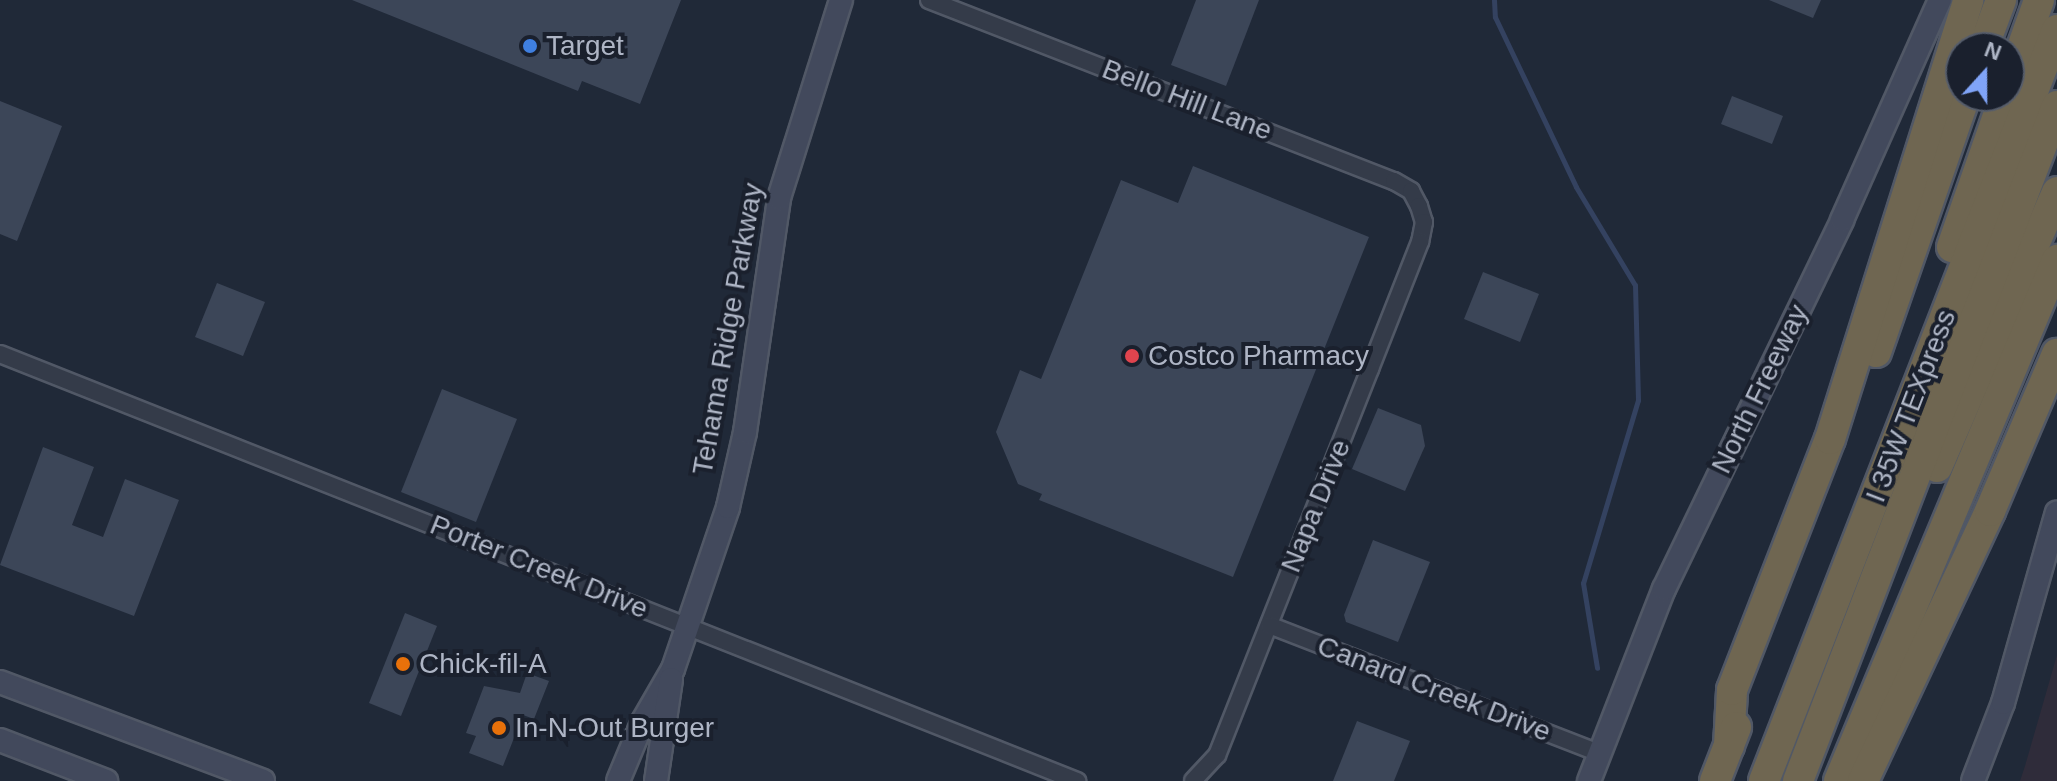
<!DOCTYPE html>
<style>
body{margin:0}
#map{position:relative;width:2057px;height:781px;overflow:hidden;background:#202938;font-family:Arial,sans-serif}
div>[style]{position:absolute}
.medical>*{inset:0;background:#2f2c3a}
.stream>*{height:5px;margin:-2.5px;padding:0 2.5px;transform-origin:2.5px;border-radius:2.5px;background:#344260}
.building>*{inset:0;background:#3c4658}
.roads{filter:drop-shadow(2px 0 #515866) drop-shadow(-2px 0 #515866) drop-shadow(0 2px #515866) drop-shadow(0 -2px #515866)}
.street>*{height:16px;margin:-8px;padding:0 8px;transform-origin:8px;border-radius:8px;background:#343b49}
.secondary>*{height:22px;margin:-11px;padding:0 11px;transform-origin:11px;border-radius:11px;background:#42495c}
.highway>*{height:30px;margin:-15px;padding:0 15px;transform-origin:15px;border-radius:15px;background:#6f6651}
.dots>*{width:22px;height:22px;translate:-50% -50%;box-sizing:border-box;border:4px solid #1a202d;border-radius:50%}
span{translate:-50% -50%;white-space:nowrap;text-align:center;line-height:1.15;-webkit-text-stroke:8px #1a202d;paint-order:stroke}
.poi-label{font-size:28px;color:#aeb5c5}
.left{translate:0 -50%;text-align:left}
.street-label{font-size:28px;color:#aeb5c5}
.north{position:absolute;left:1945px;top:32px;width:80px;height:80px;box-sizing:border-box;background:#1a202d;border:2px solid #555c6a;border-radius:50%;rotate:21deg;font-size:22px;font-weight:700;line-height:32px;text-align:center;color:#aeb5c5}
.north::after{content:'';display:block;margin:auto;width:28px;height:36px;background:#80a4f8;clip-path:polygon(50% 0,100% 100%,50% 72%,0 100%)}
</style>
<div id="map">
<div class="medical">
<i style="clip-path:polygon(2057px 655px,2057px 781px,2020px 781px,2025px 766px)"></i>
</div>
<div class="stream">
<i style="left:1494px;top:0;width:17px;rotate:87deg"></i>
<i style="left:1495px;top:17px;width:188px;rotate:64.5deg"></i>
<i style="left:1576px;top:187px;width:114px;rotate:59deg"></i>
<i style="left:1635px;top:285px;width:115px;rotate:88.5deg"></i>
<i style="left:1638px;top:400px;width:191px;rotate:106.7deg"></i>
<i style="left:1583px;top:583px;width:86px;rotate:80.6deg"></i>
</div>
<div class="building">
<i style="clip-path:polygon(352px 0,681px 0,640px 104px,582px 81px,578px 91px)"></i>
<i style="clip-path:polygon(1196px 0,1259px 0,1226px 86px,1171px 65px)"></i>
<i style="clip-path:polygon(1769px 0,1821px 0,1813px 18px)"></i>
<i style="clip-path:polygon(1732px 96px,1783px 116px,1772px 144px,1721px 124px)"></i>
<i style="clip-path:polygon(0 101px,62px 126px,17px 241px,0 234px)"></i>
<i style="clip-path:polygon(1193px 166px,1369px 237px,1233px 577px,1039px 500px,1042px 494px,1018px 484px,996px 432px,1020px 370px,1041px 379px,1121px 180px,1178px 203px)"></i>
<i style="clip-path:polygon(1483px 272px,1539px 294px,1520px 342px,1464px 319px)"></i>
<i style="clip-path:polygon(217px 283px,265px 302px,243px 356px,195px 337px)"></i>
<i style="clip-path:polygon(442px 389px,517px 419px,476px 522px,401px 492px)"></i>
<i style="clip-path:polygon(1378px 408px,1421px 425px,1425px 446px,1405px 491px,1352px 469px)"></i>
<i style="clip-path:polygon(43px 447px,94px 467px,72px 525px,103px 537px,125px 479px,179px 500px,134px 616px,0 565px)"></i>
<i style="clip-path:polygon(1373px 540px,1430px 562px,1398px 642px,1346px 622px,1344px 615px)"></i>
<i style="clip-path:polygon(405px 613px,437px 626px,401px 716px,369px 703px)"></i>
<i style="clip-path:polygon(527px 673px,549px 681px,534px 719px,523px 715px,503px 766px,469px 753px,476px 736px,466px 733px,484px 686px,520px 693px)"></i>
<i style="clip-path:polygon(1357px 721px,1410px 741px,1394px 781px,1333px 781px)"></i>
</div>
<div class="roads">
<div class="street">
<i style="left:929px;top:0;width:499px;rotate:21.3deg"></i>
<i style="left:1394px;top:181px;width:20px;rotate:30deg"></i>
<i style="left:1411px;top:191px;width:17px;rotate:62deg"></i>
<i style="left:1419px;top:206px;width:17px;rotate:73deg"></i>
<i style="left:1424px;top:222px;width:20px;rotate:101deg"></i>
<i style="left:1420px;top:242px;width:136px;rotate:111.5deg"></i>
<i style="left:1370px;top:369px;width:415px;rotate:111.6deg"></i>
<i style="left:1217px;top:755px;width:35px;rotate:133deg"></i>
<i style="left:0;top:354px;width:1159px;rotate:21.63deg"></i>
<i style="left:1269px;top:625px;width:354px;rotate:21.2deg"></i>
</div>
<div class="secondary">
<i style="left:0;top:682px;width:281px;rotate:20.6deg"></i>
<i style="left:0;top:740px;width:114px;rotate:21.1deg"></i>
<i style="left:618px;top:781px;width:65px;rotate:-67.4deg"></i>
<i style="left:643px;top:721px;width:60px;rotate:-60deg"></i>
<i style="left:673px;top:669px;width:171px;rotate:-71.2deg"></i>
<i style="left:728px;top:507px;width:77px;rotate:-77.2deg"></i>
<i style="left:745px;top:432px;width:236px;rotate:-81.7deg"></i>
<i style="left:779px;top:198px;width:207px;rotate:-72.6deg"></i>
<i style="left:656px;top:781px;width:103px;rotate:-81.6deg"></i>
<i style="left:1589px;top:781px;width:206px;rotate:-68.7deg"></i>
<i style="left:1664px;top:589px;width:410px;rotate:-64.2deg"></i>
<i style="left:1842px;top:220px;width:241px;rotate:-66deg"></i>
<i style="left:1973px;top:781px;width:84px;rotate:-69deg"></i>
<i style="left:2003px;top:703px;width:198px;rotate:-74.2deg"></i>
</div>
<div class="highway">
<i style="left:1983px;top:48px;width:51px;rotate:-69.4deg"></i>
<i style="left:2009px;top:84px;width:89px;rotate:-70.3deg"></i>
<i style="left:1952px;top:247px;width:160px;rotate:-70.7deg"></i>
<i style="left:1876px;top:352px;width:271px;rotate:-70.8deg"></i>
<i style="left:1937px;top:467px;width:300px;rotate:-66.4deg"></i>
<i style="left:1729px;top:746px;width:56px;rotate:-86.9deg"></i>
<i style="left:1732px;top:690px;width:269px;rotate:-68.7deg"></i>
<i style="left:1830px;top:439px;width:460px;rotate:-72.5deg"></i>
<i style="left:1715px;top:781px;width:58px;rotate:-68.7deg"></i>
<i style="left:1764px;top:781px;width:806px;rotate:-68.69deg"></i>
<i style="left:1798px;top:781px;width:723px;rotate:-69.01deg"></i>
<i style="left:1839px;top:781px;width:565px;rotate:-67.29deg"></i>
<i style="left:1863px;top:781px;width:298px;rotate:-64.8deg"></i>
<i style="left:1990px;top:511px;width:171px;rotate:-66.9deg"></i>
</div>
</div>
<div class="dots">
<i style="left:530px;top:46px;background:#3f7fe0"></i>
<i style="left:1132px;top:356px;background:#e0444e"></i>
<i style="left:403px;top:664px;background:#e8710a"></i>
<i style="left:499px;top:728px;background:#e8710a"></i>
</div>
<div class="poi-label">
<span class="left" style="left:546px;top:46px">Target</span>
<span class="left" style="left:1148px;top:356px">Costco Pharmacy</span>
<span class="left" style="left:419px;top:664px">Chick-fil-A</span>
<span class="left" style="left:515px;top:728px">In-N-Out Burger</span>
</div>
<div class="street-label">
<span style="left:1187px;top:100px;rotate:21deg">Bello Hill Lane</span>
<span style="left:728px;top:329px;rotate:-80deg">Tehama Ridge Parkway</span>
<span style="left:1760px;top:389px;rotate:-64deg">North Freeway</span>
<span style="left:1911px;top:406px;rotate:-69deg">I 35W TEXpress</span>
<span style="left:1316px;top:506px;rotate:-68deg">Napa Drive</span>
<span style="left:539px;top:567px;rotate:22deg">Porter Creek Drive</span>
<span style="left:1434px;top:689px;rotate:21deg">Canard Creek Drive</span>
</div>
<div class="north">N</div>
</div>
